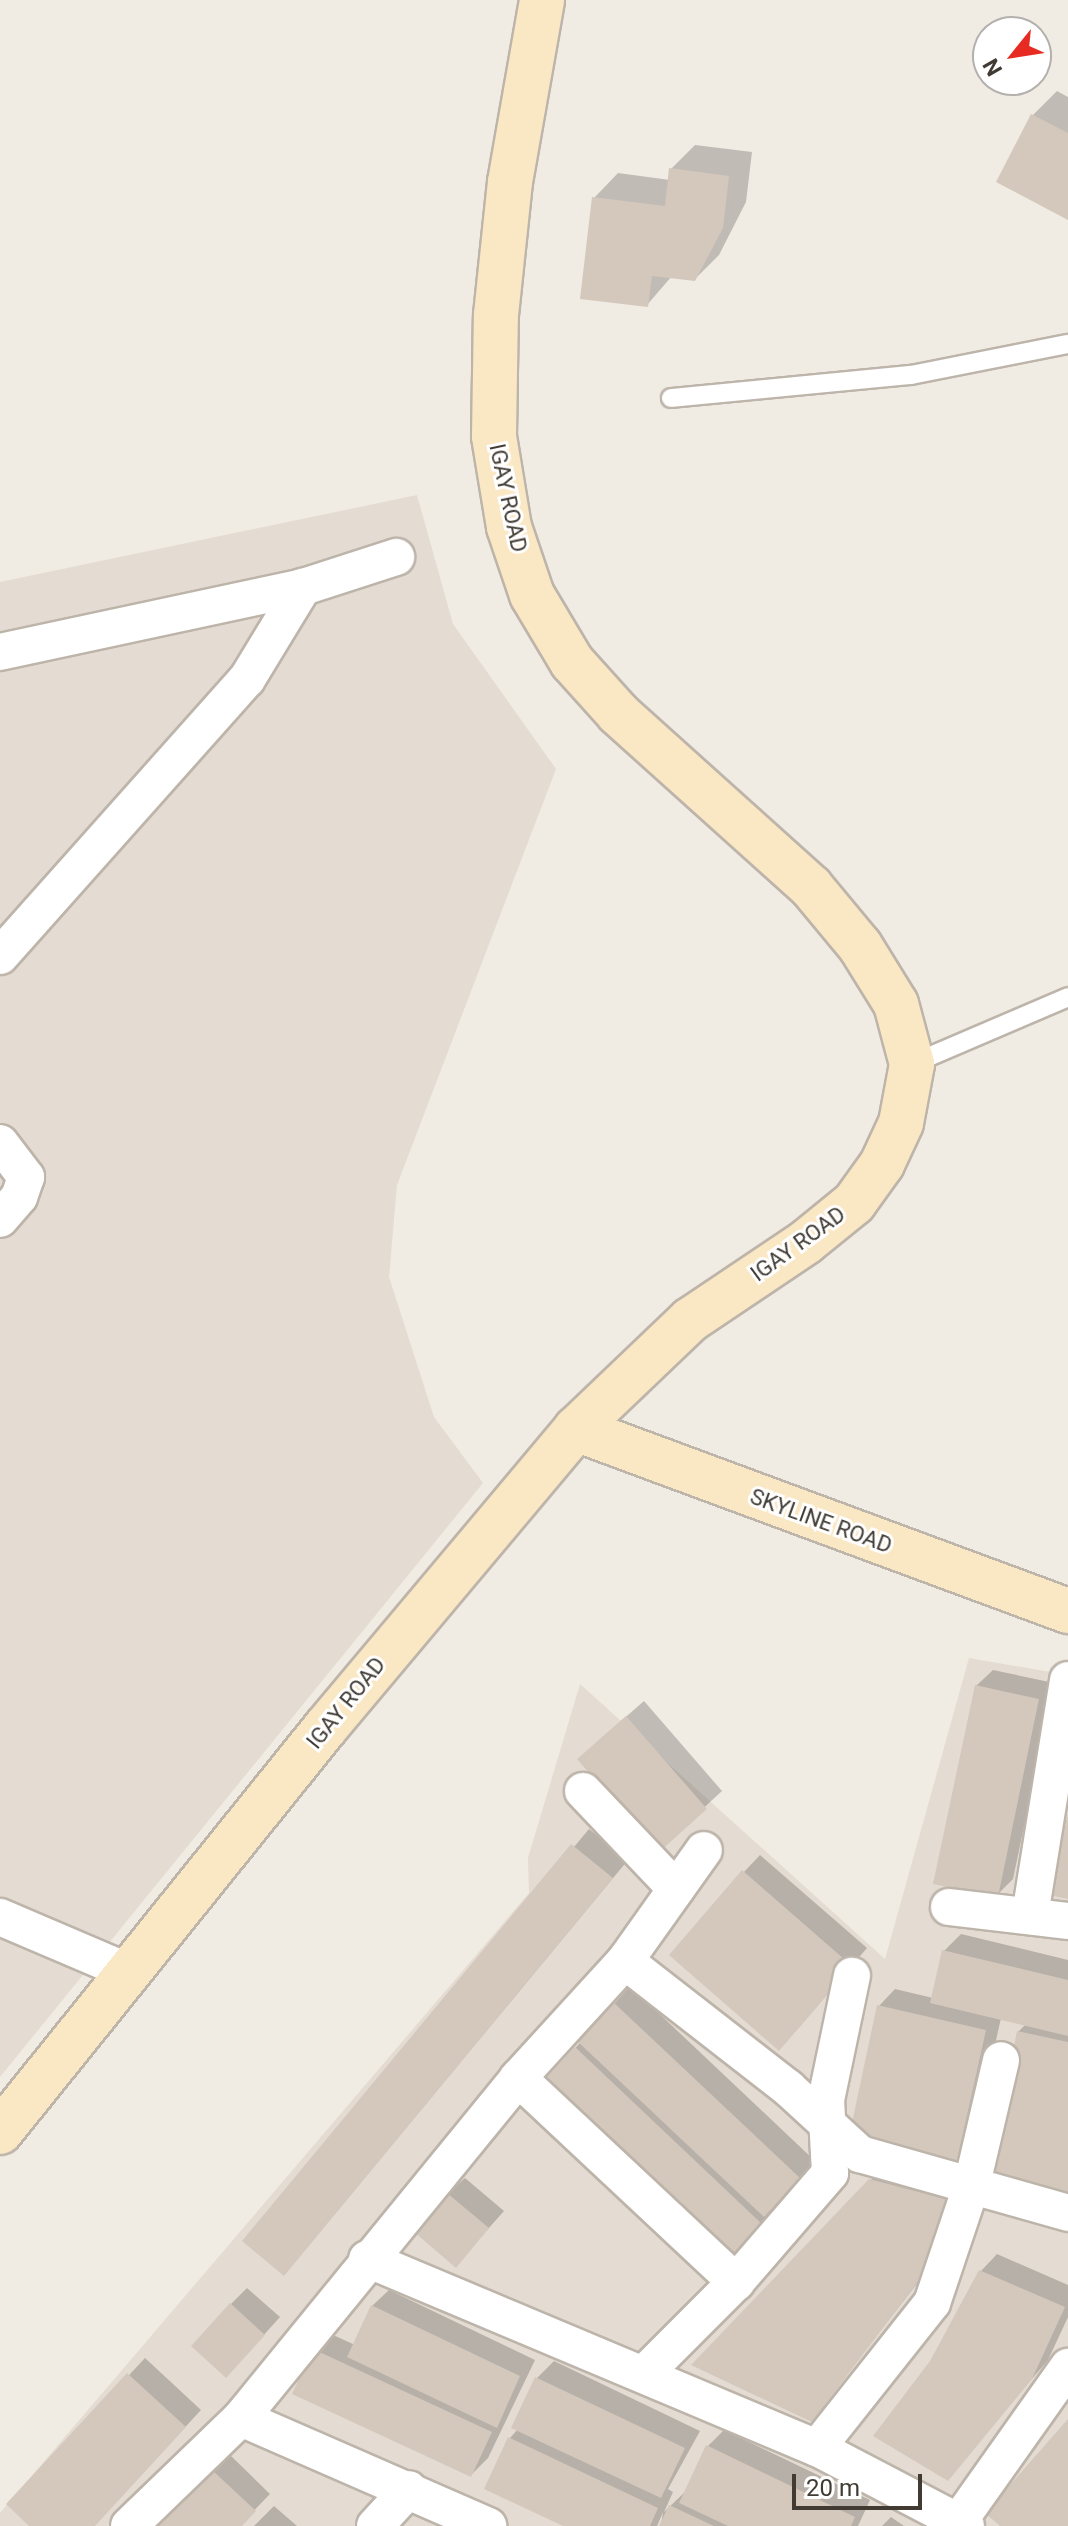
<!DOCTYPE html>
<style>
body{margin:0}
#map{position:relative;width:1068px;height:2526px;overflow:hidden;background:#f0ebe3;font-family:Roboto,sans-serif}
div>[style]{position:absolute}
.residential>*{inset:0;background:#e4dcd2}
.shadow>*{inset:0;background:#0003}
.building>*{inset:0;background:#d4c8bd}
.roads{filter:drop-shadow(2px 0 #bdb4aa) drop-shadow(-2px 0 #bdb4aa) drop-shadow(0 2px #bdb4aa) drop-shadow(0 -2px #bdb4aa)}
.lane>*{height:18px;margin:-9px;padding:0 9px;transform-origin:9px;border-radius:9px;background:#fff}
.street>*{height:36px;margin:-18px;padding:0 18px;transform-origin:18px;border-radius:18px;background:#fff}
.secondary>*{height:44px;margin:-22px;padding:0 22px;transform-origin:22px;border-radius:22px;background:#fae7c4}
span{translate:-50% -50%;white-space:nowrap;text-align:center;line-height:1.15;-webkit-text-stroke:6px #fff;paint-order:stroke}
.street-label{font-size:22px;color:#413b34}
.north{position:absolute;left:972px;top:16px;width:80px;height:80px;box-sizing:border-box;background:#fff;border:2px solid #b3b1ae;border-radius:50%;rotate:240deg;font-size:22px;font-weight:700;line-height:32px;text-align:center;color:#413b34}
.north::after{content:'';display:block;margin:auto;width:28px;height:36px;background:#e82b22;clip-path:polygon(50% 0,100% 100%,50% 72%,0 100%)}
.scale{position:absolute;left:792px;top:2474px;width:130px;height:36px;box-sizing:border-box;border:4px solid #413b34;border-top:0;padding-left:10px;font-size:24px;line-height:28px;white-space:nowrap;color:#413b34;-webkit-text-stroke:6px #fff;paint-order:stroke}
</style>
<div id="map">
<div class="residential">
<i style="clip-path:polygon(417px 495px,453px 624px,556px 769px,397px 1185px,389px 1277px,434px 1417px,483px 1483px,0 2077px,0 582px)"></i>
<i style="clip-path:polygon(969px 1658px,1068px 1675px,1068px 2526px,0 2526px,0 2513px,529px 1893px,528px 1858px,580px 1684px,885px 1959px)"></i>
</div>
<div class="shadow">
<i style="clip-path:polygon(1057px 91px,1068px 97px,1068px 218px,1033px 115px)"></i>
<i style="clip-path:polygon(695px 145px,752px 152px,746px 202px,719px 255px,695px 279px,672px 276px,647px 305px,594px 198px,618px 173px,670px 180px,671px 169px)"></i>
<i style="clip-path:polygon(993px 1670px,1054px 1683px,1013px 1879px,997px 1895px,976px 1686px)"></i>
<i style="clip-path:polygon(644px 1701px,722px 1791px,658px 1850px,596px 1743px)"></i>
<i style="clip-path:polygon(589px 1829px,628px 1860px,300px 2256px,245px 2241px)"></i>
<i style="clip-path:polygon(760px 1855px,867px 1948px,795px 2032px,744px 1872px)"></i>
<i style="clip-path:polygon(961px 1934px,1068px 1960px,1068px 2190px,1018px 2032px,1026px 2024px,1001px 2018px,973px 2142px,957px 2159px,879px 2006px,895px 1989px,933px 1998px,944px 1951px)"></i>
<i style="clip-path:polygon(630px 1986px,815px 2161px,743px 2244px,542px 2086px)"></i>
<i style="clip-path:polygon(888px 2163px,970px 2184px,954px 2236px,811px 2420px,871px 2180px)"></i>
<i style="clip-path:polygon(465px 2178px,504px 2211px,456px 2265px,448px 2194px)"></i>
<i style="clip-path:polygon(997px 2254px,1068px 2285px,1068px 2317px,1048px 2360px,947px 2478px,932px 2362px,981px 2271px)"></i>
<i style="clip-path:polygon(247px 2288px,280px 2317px,242px 2359px,231px 2304px)"></i>
<i style="clip-path:polygon(389px 2290px,535px 2360px,488px 2458px,471px 2475px,315px 2350px,331px 2334px,355px 2345px,372px 2306px)"></i>
<i style="clip-path:polygon(145px 2358px,201px 2410px,94px 2526px,32px 2526px,9px 2504px)"></i>
<i style="clip-path:polygon(554px 2361px,700px 2431px,668px 2489px,673px 2492px,664px 2512px,688px 2489px,707px 2447px,724px 2430px,870px 2500px,858px 2526px,661px 2526px,663px 2512px,657px 2526px,567px 2526px,510px 2438px,518px 2429px,514px 2427px,537px 2378px)"></i>
<i style="clip-path:polygon(228px 2453px,270px 2494px,239px 2526px,158px 2526px)"></i>
<i style="clip-path:polygon(274px 2506px,297px 2526px,254px 2526px)"></i>
<i style="clip-path:polygon(891px 2517px,904px 2526px,882px 2526px)"></i>
</div>
<div class="building">
<i style="clip-path:polygon(1031px 114px,1068px 133px,1068px 220px,996px 182px)"></i>
<i style="clip-path:polygon(669px 168px,729px 176px,723px 228px,695px 281px,652px 276px,648px 307px,580px 299px,592px 197px,665px 206px)"></i>
<i style="clip-path:polygon(975px 1685px,1039px 1699px,998px 1897px,933px 1884px)"></i>
<i style="clip-path:polygon(626px 1716px,707px 1809px,658px 1853px,577px 1759px)"></i>
<i style="clip-path:polygon(1067px 1817px,1068px 1817px,1068px 1899px,1049px 1895px)"></i>
<i style="clip-path:polygon(571px 1844px,613px 1878px,284px 2276px,242px 2241px)"></i>
<i style="clip-path:polygon(742px 1870px,852px 1966px,779px 2051px,669px 1955px)"></i>
<i style="clip-path:polygon(942px 1950px,1068px 1980px,1068px 2036px,930px 2003px)"></i>
<i style="clip-path:polygon(612px 2001px,800px 2178px,764px 2217px,576px 2040px)"></i>
<i style="clip-path:polygon(877px 2005px,986px 2030px,957px 2161px,849px 2137px)"></i>
<i style="clip-path:polygon(1017px 2031px,1068px 2042px,1068px 2192px,988px 2176px)"></i>
<i style="clip-path:polygon(575px 2047px,763px 2225px,727px 2264px,539px 2086px)"></i>
<i style="clip-path:polygon(869px 2179px,954px 2201px,938px 2255px,812px 2422px,691px 2365px)"></i>
<i style="clip-path:polygon(447px 2193px,489px 2228px,456px 2268px,414px 2232px)"></i>
<i style="clip-path:polygon(979px 2270px,1065px 2307px,1032px 2379px,948px 2481px,873px 2436px,930px 2361px)"></i>
<i style="clip-path:polygon(230px 2303px,265px 2335px,226px 2378px,191px 2346px)"></i>
<i style="clip-path:polygon(371px 2305px,520px 2376px,497px 2428px,347px 2357px)"></i>
<i style="clip-path:polygon(313px 2349px,492px 2432px,471px 2477px,292px 2394px)"></i>
<i style="clip-path:polygon(127px 2373px,186px 2427px,95px 2526px,29px 2526px,6px 2504px)"></i>
<i style="clip-path:polygon(535px 2377px,685px 2448px,661px 2498px,511px 2428px)"></i>
<i style="clip-path:polygon(1068px 2419px,1068px 2526px,1000px 2526px,985px 2513px)"></i>
<i style="clip-path:polygon(508px 2437px,658px 2508px,650px 2526px,563px 2526px,484px 2489px)"></i>
<i style="clip-path:polygon(706px 2445px,855px 2517px,851px 2526px,728px 2526px,679px 2503px)"></i>
<i style="clip-path:polygon(210px 2468px,256px 2511px,242px 2526px,155px 2526px)"></i>
<i style="clip-path:polygon(669px 2505px,714px 2526px,659px 2526px)"></i>
</div>
<div class="roads">
<div class="lane">
<i style="left:671px;top:398px;width:241px;rotate:-5.5deg"></i>
<i style="left:911px;top:375px;width:160px;rotate:-11.2deg"></i>
<i style="left:912px;top:1064px;width:170px;rotate:-23.2deg"></i>
</div>
<div class="street">
<i style="left:0;top:652px;width:310px;rotate:-12.1deg"></i>
<i style="left:303px;top:587px;width:98px;rotate:-17.9deg"></i>
<i style="left:0;top:956px;width:371px;rotate:-48.3deg"></i>
<i style="left:247px;top:679px;width:108px;rotate:-58.7deg"></i>
<i style="left:0;top:1143px;width:43px;rotate:52.6deg"></i>
<i style="left:26px;top:1177px;width:21px;rotate:109deg"></i>
<i style="left:19px;top:1197px;width:29px;rotate:131deg"></i>
<i style="left:583px;top:1791px;width:135px;rotate:46.5deg"></i>
<i style="left:949px;top:1907px;width:120px;rotate:6.7deg"></i>
<i style="left:1030px;top:1915px;width:238px;rotate:-80.8deg"></i>
<i style="left:0;top:1917px;width:140px;rotate:23.1deg"></i>
<i style="left:625px;top:1961px;width:207px;rotate:37.9deg"></i>
<i style="left:788px;top:2088px;width:98px;rotate:42.5deg"></i>
<i style="left:860px;top:2154px;width:216px;rotate:15.8deg"></i>
<i style="left:518px;top:2078px;width:299px;rotate:43.1deg"></i>
<i style="left:367px;top:2259px;width:488px;rotate:22.8deg"></i>
<i style="left:817px;top:2448px;width:168px;rotate:27.6deg"></i>
<i style="left:644px;top:2374px;width:130px;rotate:-45deg"></i>
<i style="left:736px;top:2282px;width:144px;rotate:-49.2deg"></i>
<i style="left:830px;top:2173px;width:73px;rotate:-93.1deg"></i>
<i style="left:826px;top:2100px;width:127px;rotate:-78.2deg"></i>
<i style="left:241px;top:2418px;width:270px;rotate:23.6deg"></i>
<i style="left:817px;top:2448px;width:185px;rotate:-51.6deg"></i>
<i style="left:932px;top:2303px;width:126px;rotate:-71.4deg"></i>
<i style="left:972px;top:2184px;width:127px;rotate:-76.8deg"></i>
<i style="left:959px;top:2521px;width:189px;rotate:-54.7deg"></i>
<i style="left:129px;top:2526px;width:156px;rotate:-44deg"></i>
<i style="left:241px;top:2418px;width:439px;rotate:-50.8deg"></i>
<i style="left:518px;top:2078px;width:159px;rotate:-47.6deg"></i>
<i style="left:625px;top:1961px;width:136px;rotate:-54.6deg"></i>
<i style="left:375px;top:2526px;width:50px;rotate:-47.4deg"></i>
</div>
<div class="secondary">
<i style="left:576px;top:1429px;width:525px;rotate:20.3deg"></i>
<i style="left:0;top:2132px;width:520px;rotate:-51.17deg"></i>
<i style="left:326px;top:1727px;width:389px;rotate:-50deg"></i>
<i style="left:576px;top:1429px;width:158px;rotate:-43.7deg"></i>
<i style="left:690px;top:1320px;width:140px;rotate:-33.9deg"></i>
<i style="left:806px;top:1242px;width:62px;rotate:-39.1deg"></i>
<i style="left:854px;top:1203px;width:48px;rotate:-54.3deg"></i>
<i style="left:882px;top:1164px;width:45px;rotate:-65.1deg"></i>
<i style="left:901px;top:1123px;width:60px;rotate:-79.4deg"></i>
<i style="left:912px;top:1064px;width:62px;rotate:-104.9deg"></i>
<i style="left:896px;top:1004px;width:68px;rotate:-121.8deg"></i>
<i style="left:860px;top:946px;width:77px;rotate:-129.7deg"></i>
<i style="left:811px;top:887px;width:260px;rotate:-138deg"></i>
<i style="left:618px;top:713px;width:69px;rotate:-132deg"></i>
<i style="left:572px;top:662px;width:78px;rotate:-120.8deg"></i>
<i style="left:532px;top:595px;width:72px;rotate:-108.7deg"></i>
<i style="left:509px;top:527px;width:92px;rotate:-99.4deg"></i>
<i style="left:494px;top:436px;width:121px;rotate:-89.1deg"></i>
<i style="left:496px;top:315px;width:134px;rotate:-84deg"></i>
<i style="left:510px;top:182px;width:185px;rotate:-80deg"></i>
</div>
</div>
<div class="street-label">
<span style="left:508px;top:498px;rotate:78deg">IGAY ROAD</span>
<span style="left:798px;top:1244px;rotate:-36deg">IGAY ROAD</span>
<span style="left:821px;top:1521px;rotate:20deg">SKYLINE ROAD</span>
<span style="left:346px;top:1703px;rotate:-51deg">IGAY ROAD</span>
</div>
<div class="north">N</div>
<div class="scale">20 m</div>
</div>
